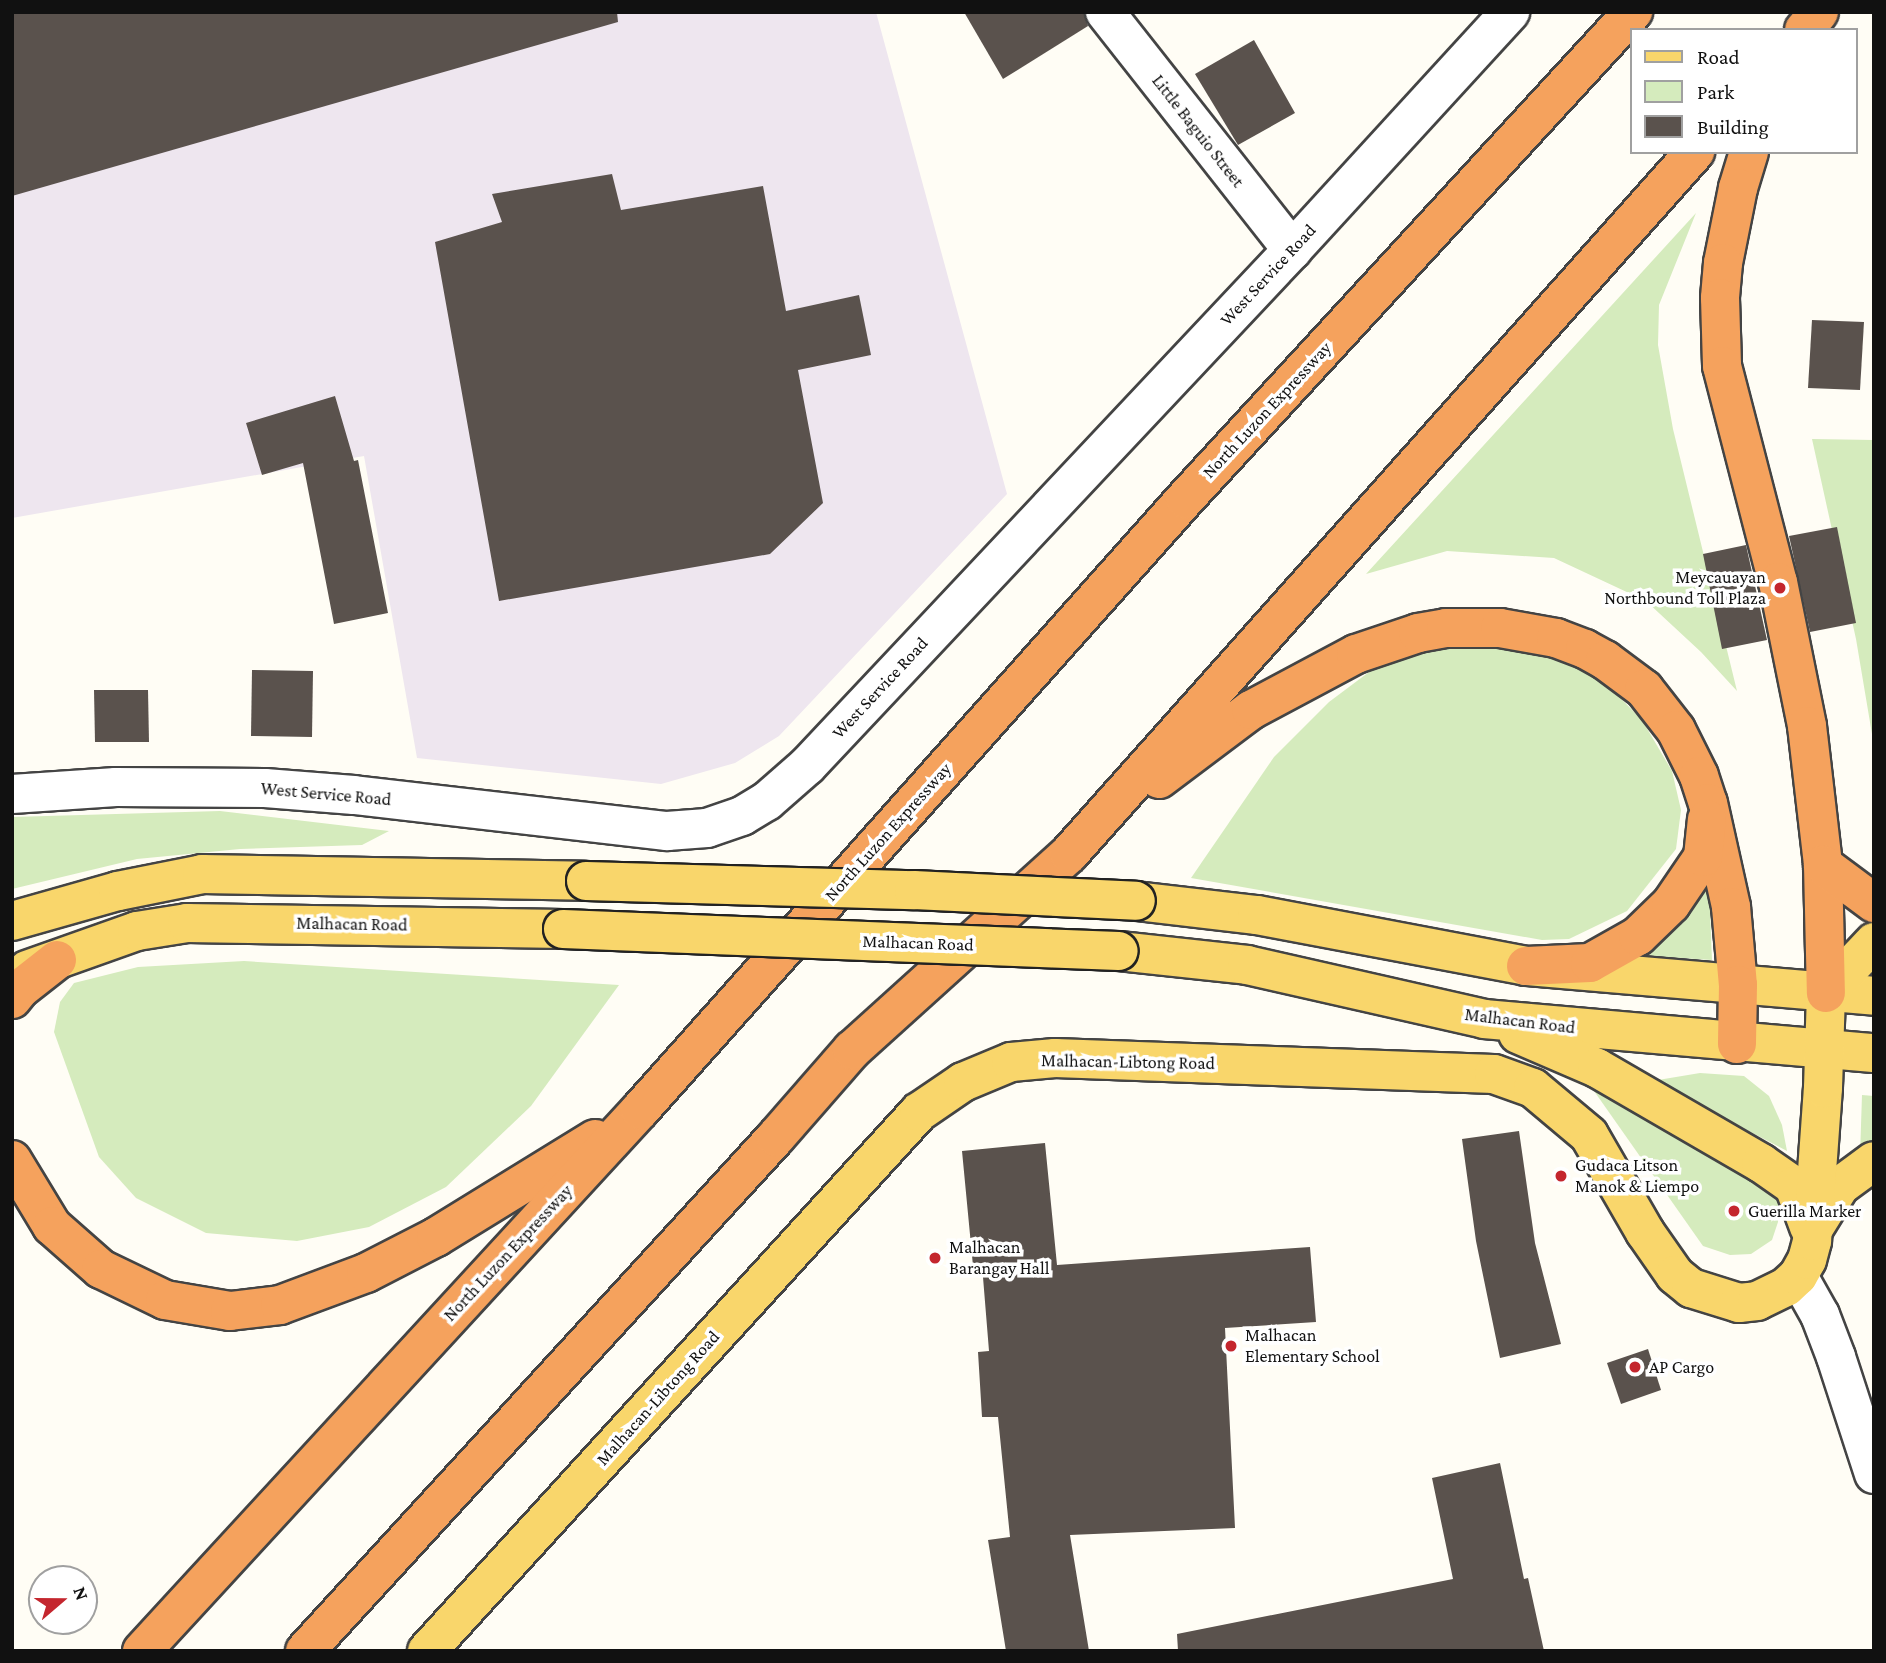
<!DOCTYPE html>
<style>
body{margin:0}
#map{position:relative;width:1886px;height:1663px;overflow:hidden;background:#fffdf5;font-family:"Crimson Pro",serif}
div>[style]{position:absolute}
.industrial>*{inset:0;background:#eee6ef}
.green>*{inset:0;background:#d5ebbd}
.building>*{inset:0;background:#5a524d}
.roads{filter:drop-shadow(2px 0 #444) drop-shadow(-2px 0 #444) drop-shadow(0 2px #444) drop-shadow(0 -2px #444)}
.minor>*{height:38px;margin:-19px;padding:0 19px;transform-origin:19px;border-radius:19px;background:#fff}
.major>*{height:38px;margin:-19px;padding:0 19px;transform-origin:19px;border-radius:19px;background:#f9d66b}
.highway>*{height:38px;margin:-19px;padding:0 19px;transform-origin:19px;border-radius:19px;background:#f5a25d}
.bridges{filter:drop-shadow(2px 0 #222) drop-shadow(-2px 0 #222) drop-shadow(0 2px #222) drop-shadow(0 -2px #222)}
.major-bridge>*{height:38px;margin:-19px;padding:0 19px;transform-origin:19px;border-radius:19px;background:#f9d66b}
.dots>*{width:19px;height:19px;translate:-50% -50%;box-sizing:border-box;border:4px solid #fff;border-radius:50%}
span{translate:-50% -50%;white-space:nowrap;text-align:center;line-height:1.15;-webkit-text-stroke:7px #fff;paint-order:stroke}
.street-label{font-size:18px;color:#111}
.poi-label{font-size:18px;color:#111}
.right{translate:-100% -50%;text-align:right}
.left{translate:0 -50%;text-align:left}
.frame{position:absolute;inset:0;border:14px solid #111;pointer-events:none}
.legend{position:absolute;left:1630px;top:28px;width:228px;height:126px;box-sizing:border-box;background:#fff;border:2px solid #a0a0a0;margin:0;padding:9px 12px;list-style:none;font-size:21px;color:#111}
.legend li{display:flex;align-items:center;gap:14px;height:35px}
.legend b{width:35px;border:2px solid #a0a0a0}
.north{position:absolute;left:28px;top:1565px;width:70px;height:70px;box-sizing:border-box;background:#fff;border:2px solid #a0a0a0;border-radius:50%;rotate:70deg;font-size:19px;font-weight:700;line-height:28px;text-align:center;color:#111}
.north::after{content:'';display:block;margin:auto;width:24px;height:32px;background:#c4262e;clip-path:polygon(50% 0,100% 100%,50% 72%,0 100%)}
</style>
<div id="map">
<div class="industrial">
<i style="clip-path:polygon(12px 12px,876px 12px,1007px 494px,779px 736px,735px 763px,661px 784px,417px 758px,364px 456px,12px 518px)"></i>
</div>
<div class="green">
<i style="clip-path:polygon(1696px 213px,1659px 305px,1658px 345px,1673px 429px,1737px 691px,1701px 652px,1646px 601px,1554px 558px,1447px 551px,1366px 574px)"></i>
<i style="clip-path:polygon(1812px 439px,1874px 440px,1874px 746px,1856px 639px)"></i>
<i style="clip-path:polygon(1456px 644px,1526px 646px,1595px 672px,1642px 720px,1672px 771px,1681px 810px,1676px 849px,1627px 911px,1569px 939px,1542px 940px,1191px 878px,1274px 757px,1329px 702px,1385px 660px)"></i>
<i style="clip-path:polygon(220px 811px,389px 831px,362px 845px,240px 849px,137px 859px,12px 889px,12px 817px)"></i>
<i style="clip-path:polygon(1709px 886px,1712px 960px,1647px 956px,1676px 929px)"></i>
<i style="clip-path:polygon(244px 961px,619px 985px,531px 1106px,446px 1187px,369px 1227px,297px 1241px,206px 1233px,136px 1198px,99px 1157px,54px 1032px,60px 1002px,74px 983px,138px 967px)"></i>
<i style="clip-path:polygon(1700px 1073px,1744px 1076px,1769px 1096px,1782px 1125px,1787px 1151px,1652px 1081px)"></i>
<i style="clip-path:polygon(1587px 1081px,1761px 1179px,1779px 1201px,1778px 1222px,1772px 1240px,1751px 1254px,1730px 1255px,1703px 1246px)"></i>
<i style="clip-path:polygon(1862px 1095px,1874px 1096px,1874px 1144px,1860px 1156px)"></i>
</div>
<div class="building">
<i style="clip-path:polygon(12px 12px,617px 12px,618px 22px,12px 196px)"></i>
<i style="clip-path:polygon(964px 12px,1084px 12px,1088px 26px,1003px 79px)"></i>
<i style="clip-path:polygon(1254px 40px,1295px 113px,1238px 145px,1195px 74px)"></i>
<i style="clip-path:polygon(612px 174px,621px 210px,763px 186px,786px 311px,859px 295px,871px 355px,798px 370px,823px 503px,770px 554px,499px 601px,435px 242px,502px 222px,492px 194px)"></i>
<i style="clip-path:polygon(1812px 320px,1864px 322px,1860px 390px,1808px 388px)"></i>
<i style="clip-path:polygon(335px 396px,354px 461px,358px 460px,388px 613px,334px 624px,303px 463px,262px 475px,246px 423px)"></i>
<i style="clip-path:polygon(1837px 527px,1856px 623px,1810px 632px,1789px 536px)"></i>
<i style="clip-path:polygon(1746px 545px,1767px 640px,1722px 649px,1703px 554px)"></i>
<i style="clip-path:polygon(252px 670px,313px 671px,312px 737px,251px 736px)"></i>
<i style="clip-path:polygon(94px 690px,148px 690px,149px 742px,95px 742px)"></i>
<i style="clip-path:polygon(1519px 1131px,1535px 1243px,1561px 1344px,1500px 1358px,1476px 1241px,1462px 1139px)"></i>
<i style="clip-path:polygon(1045px 1143px,1057px 1265px,1310px 1247px,1316px 1322px,1225px 1328px,1235px 1528px,1070px 1535px,1089px 1651px,1006px 1651px,988px 1540px,1010px 1537px,998px 1417px,982px 1417px,978px 1352px,989px 1351px,982px 1265px,973px 1266px,962px 1151px)"></i>
<i style="clip-path:polygon(1648px 1349px,1661px 1390px,1621px 1404px,1607px 1363px)"></i>
<i style="clip-path:polygon(1500px 1463px,1524px 1579px,1528px 1578px,1544px 1651px,1178px 1651px,1177px 1634px,1453px 1579px,1432px 1478px)"></i>
</div>
<div class="roads">
<div class="minor">
<i style="left:1105px;top:12px;width:303px;rotate:51.8deg"></i>
<i style="left:12px;top:794px;width:104px;rotate:-3.9deg"></i>
<i style="left:116px;top:787px;width:149px;rotate:0.4deg"></i>
<i style="left:265px;top:788px;width:89px;rotate:4.5deg"></i>
<i style="left:354px;top:795px;width:315px;rotate:6.6deg"></i>
<i style="left:667px;top:831px;width:40px;rotate:-4.3deg"></i>
<i style="left:707px;top:828px;width:37px;rotate:-19deg"></i>
<i style="left:742px;top:816px;width:29px;rotate:-31deg"></i>
<i style="left:767px;top:801px;width:53px;rotate:-41.2deg"></i>
<i style="left:807px;top:766px;width:708px;rotate:-46.77deg"></i>
<i style="left:1292px;top:250px;width:323px;rotate:-47.5deg"></i>
<i style="left:1798px;top:1276px;width:45px;rotate:60.6deg"></i>
<i style="left:1820px;top:1315px;width:45px;rotate:69.1deg"></i>
<i style="left:1836px;top:1357px;width:123px;rotate:72deg"></i>
</div>
<div class="major">
<i style="left:1136px;top:901px;width:122px;rotate:6.6deg"></i>
<i style="left:1257px;top:915px;width:274px;rotate:10.7deg"></i>
<i style="left:1526px;top:966px;width:349px;rotate:4.9deg"></i>
<i style="left:12px;top:921px;width:110px;rotate:-15.8deg"></i>
<i style="left:118px;top:891px;width:86px;rotate:-11.4deg"></i>
<i style="left:202px;top:874px;width:384px;rotate:1deg"></i>
<i style="left:1119px;top:951px;width:129px;rotate:6.2deg"></i>
<i style="left:1247px;top:965px;width:243px;rotate:12.8deg"></i>
<i style="left:1484px;top:1019px;width:391px;rotate:5deg"></i>
<i style="left:27px;top:970px;width:117px;rotate:-19.5deg"></i>
<i style="left:137px;top:931px;width:51px;rotate:-9.1deg"></i>
<i style="left:187px;top:923px;width:376px;rotate:0.9deg"></i>
<i style="left:1826px;top:993px;width:70px;rotate:-46.7deg"></i>
<i style="left:1518px;top:1034px;width:86px;rotate:23.3deg"></i>
<i style="left:1597px;top:1068px;width:190px;rotate:30.1deg"></i>
<i style="left:1761px;top:1163px;width:40px;rotate:34.9deg"></i>
<i style="left:1794px;top:1186px;width:44px;rotate:69.9deg"></i>
<i style="left:1814px;top:1228px;width:49px;rotate:-58.2deg"></i>
<i style="left:1840px;top:1186px;width:42px;rotate:-36.3deg"></i>
<i style="left:427px;top:1651px;width:730px;rotate:-47.61deg"></i>
<i style="left:919px;top:1112px;width:53px;rotate:-34.3deg"></i>
<i style="left:963px;top:1082px;width:52px;rotate:-22.6deg"></i>
<i style="left:1011px;top:1062px;width:44px;rotate:-5.2deg"></i>
<i style="left:1055px;top:1058px;width:439px;rotate:2.1deg"></i>
<i style="left:1494px;top:1074px;width:41px;rotate:19.7deg"></i>
<i style="left:1533px;top:1088px;width:73px;rotate:40deg"></i>
<i style="left:1589px;top:1135px;width:112px;rotate:60deg"></i>
<i style="left:1645px;top:1232px;width:52px;rotate:55.1deg"></i>
<i style="left:1675px;top:1275px;width:21px;rotate:39deg"></i>
<i style="left:1691px;top:1288px;width:50px;rotate:17.4deg"></i>
<i style="left:1739px;top:1303px;width:18px;rotate:-6deg"></i>
<i style="left:1757px;top:1301px;width:32px;rotate:-26deg"></i>
<i style="left:1786px;top:1287px;width:16px;rotate:-43deg"></i>
<i style="left:1798px;top:1276px;width:18px;rotate:-61deg"></i>
<i style="left:1807px;top:1260px;width:20px;rotate:-75deg"></i>
<i style="left:1812px;top:1241px;width:153px;rotate:-85.9deg"></i>
<i style="left:1823px;top:1088px;width:95px;rotate:-88.2deg"></i>
</div>
<div class="highway">
<i style="left:1804px;top:30px;width:23px;rotate:-50deg"></i>
<i style="left:1749px;top:152px;width:38px;rotate:107deg"></i>
<i style="left:1738px;top:188px;width:76px;rotate:101.3deg"></i>
<i style="left:1723px;top:263px;width:35px;rotate:95deg"></i>
<i style="left:1720px;top:298px;width:68px;rotate:88.3deg"></i>
<i style="left:1722px;top:366px;width:223px;rotate:75.5deg"></i>
<i style="left:1778px;top:582px;width:147px;rotate:78.6deg"></i>
<i style="left:1807px;top:726px;width:140px;rotate:83.4deg"></i>
<i style="left:1823px;top:865px;width:128px;rotate:88.7deg"></i>
<i style="left:1159px;top:779px;width:115px;rotate:-36.9deg"></i>
<i style="left:1251px;top:710px;width:119px;rotate:-28.1deg"></i>
<i style="left:1356px;top:654px;width:65px;rotate:-18.7deg"></i>
<i style="left:1418px;top:633px;width:28px;rotate:-10deg"></i>
<i style="left:1446px;top:628px;width:54px"></i>
<i style="left:1500px;top:628px;width:57px;rotate:10.1deg"></i>
<i style="left:1556px;top:638px;width:31px;rotate:21deg"></i>
<i style="left:1585px;top:649px;width:23px;rotate:29deg"></i>
<i style="left:1605px;top:660px;width:49px;rotate:36.6deg"></i>
<i style="left:1644px;top:689px;width:52px;rotate:52deg"></i>
<i style="left:1676px;top:730px;width:51px;rotate:63.4deg"></i>
<i style="left:1699px;top:776px;width:28px;rotate:72deg"></i>
<i style="left:1708px;top:803px;width:107px;rotate:77.5deg"></i>
<i style="left:1731px;top:907px;width:78px;rotate:84.9deg"></i>
<i style="left:1738px;top:985px;width:59px;rotate:91deg"></i>
<i style="left:1823px;top:865px;width:64px;rotate:36.7deg"></i>
<i style="left:1526px;top:966px;width:64px;rotate:-2.7deg"></i>
<i style="left:1590px;top:963px;width:55px;rotate:-29.4deg"></i>
<i style="left:1638px;top:936px;width:46px;rotate:-44.1deg"></i>
<i style="left:1671px;top:904px;width:57px;rotate:-55.8deg"></i>
<i style="left:1703px;top:857px;width:38px;rotate:-84deg"></i>
<i style="left:12px;top:999px;width:13px;rotate:-51deg"></i>
<i style="left:20px;top:989px;width:47px;rotate:-38.1deg"></i>
<i style="left:12px;top:1160px;width:77px;rotate:58.8deg"></i>
<i style="left:52px;top:1226px;width:65px;rotate:41.3deg"></i>
<i style="left:101px;top:1269px;width:71px;rotate:25.8deg"></i>
<i style="left:165px;top:1300px;width:66px;rotate:9.6deg"></i>
<i style="left:230px;top:1311px;width:50px;rotate:-6.8deg"></i>
<i style="left:280px;top:1305px;width:92px;rotate:-20.4deg"></i>
<i style="left:366px;top:1273px;width:79px;rotate:-27.2deg"></i>
<i style="left:436px;top:1237px;width:187px;rotate:-31.6deg"></i>
<i style="left:142px;top:1651px;width:735px;rotate:-47.37deg"></i>
<i style="left:640px;top:1110px;width:819px;rotate:-48.27deg"></i>
<i style="left:1185px;top:499px;width:662px;rotate:-47.39deg"></i>
<i style="left:305px;top:1651px;width:697px;rotate:-47.5deg"></i>
<i style="left:776px;top:1137px;width:116px;rotate:-48.9deg"></i>
<i style="left:852px;top:1050px;width:292px;rotate:-42.1deg"></i>
<i style="left:1069px;top:854px;width:941px;rotate:-48.28deg"></i>
</div>
</div>
<div class="bridges">
<div class="major-bridge">
<i style="left:586px;top:881px;width:328px;rotate:1.6deg"></i>
<i style="left:914px;top:890px;width:222px;rotate:2.8deg"></i>
<i style="left:563px;top:929px;width:556px;rotate:2.27deg"></i>
</div>
</div>
<div class="dots">
<i style="left:1780px;top:588px;background:#c4262e"></i>
<i style="left:1561px;top:1176px;background:#c4262e"></i>
<i style="left:1734px;top:1211px;background:#c4262e"></i>
<i style="left:935px;top:1258px;background:#c4262e"></i>
<i style="left:1231px;top:1346px;background:#c4262e"></i>
<i style="left:1635px;top:1367px;background:#c4262e"></i>
</div>
<div class="street-label">
<span style="left:1198px;top:131px;rotate:52deg">Little Baguio Street</span>
<span style="left:1268px;top:275px;rotate:-47deg">West Service Road</span>
<span style="left:1267px;top:410px;rotate:-47deg">North Luzon Expressway</span>
<span style="left:880px;top:688px;rotate:-47deg">West Service Road</span>
<span style="left:326px;top:794px;rotate:5deg">West Service Road</span>
<span style="left:888px;top:832px;rotate:-48deg">North Luzon Expressway</span>
<span style="left:352px;top:924px;rotate:1deg">Malhacan Road</span>
<span style="left:918px;top:943px;rotate:2deg">Malhacan Road</span>
<span style="left:1520px;top:1021px;rotate:7deg">Malhacan Road</span>
<span style="left:1128px;top:1062px;rotate:1deg">Malhacan-Libtong Road</span>
<span style="left:508px;top:1253px;rotate:-47deg">North Luzon Expressway</span>
<span style="left:658px;top:1398px;rotate:-48deg">Malhacan-Libtong Road</span>
</div>
<div class="poi-label">
<span class="right" style="left:1766px;top:588px">Meycauayan<br>Northbound Toll Plaza</span>
<span class="left" style="left:1575px;top:1176px">Gudaca Litson<br>Manok &amp; Liempo</span>
<span class="left" style="left:1748px;top:1211px">Guerilla Marker</span>
<span class="left" style="left:949px;top:1258px">Malhacan<br>Barangay Hall</span>
<span class="left" style="left:1245px;top:1346px">Malhacan<br>Elementary School</span>
<span class="left" style="left:1649px;top:1367px">AP Cargo</span>
</div>
<div class="frame"></div>
<ul class="legend">
<li><b style="height:9px;background:#f9d66b"></b>Road</li>
<li><b style="height:19px;background:#d5ebbd"></b>Park</li>
<li><b style="height:19px;background:#5a524d"></b>Building</li>
</ul>
<div class="north">N</div>
</div>
